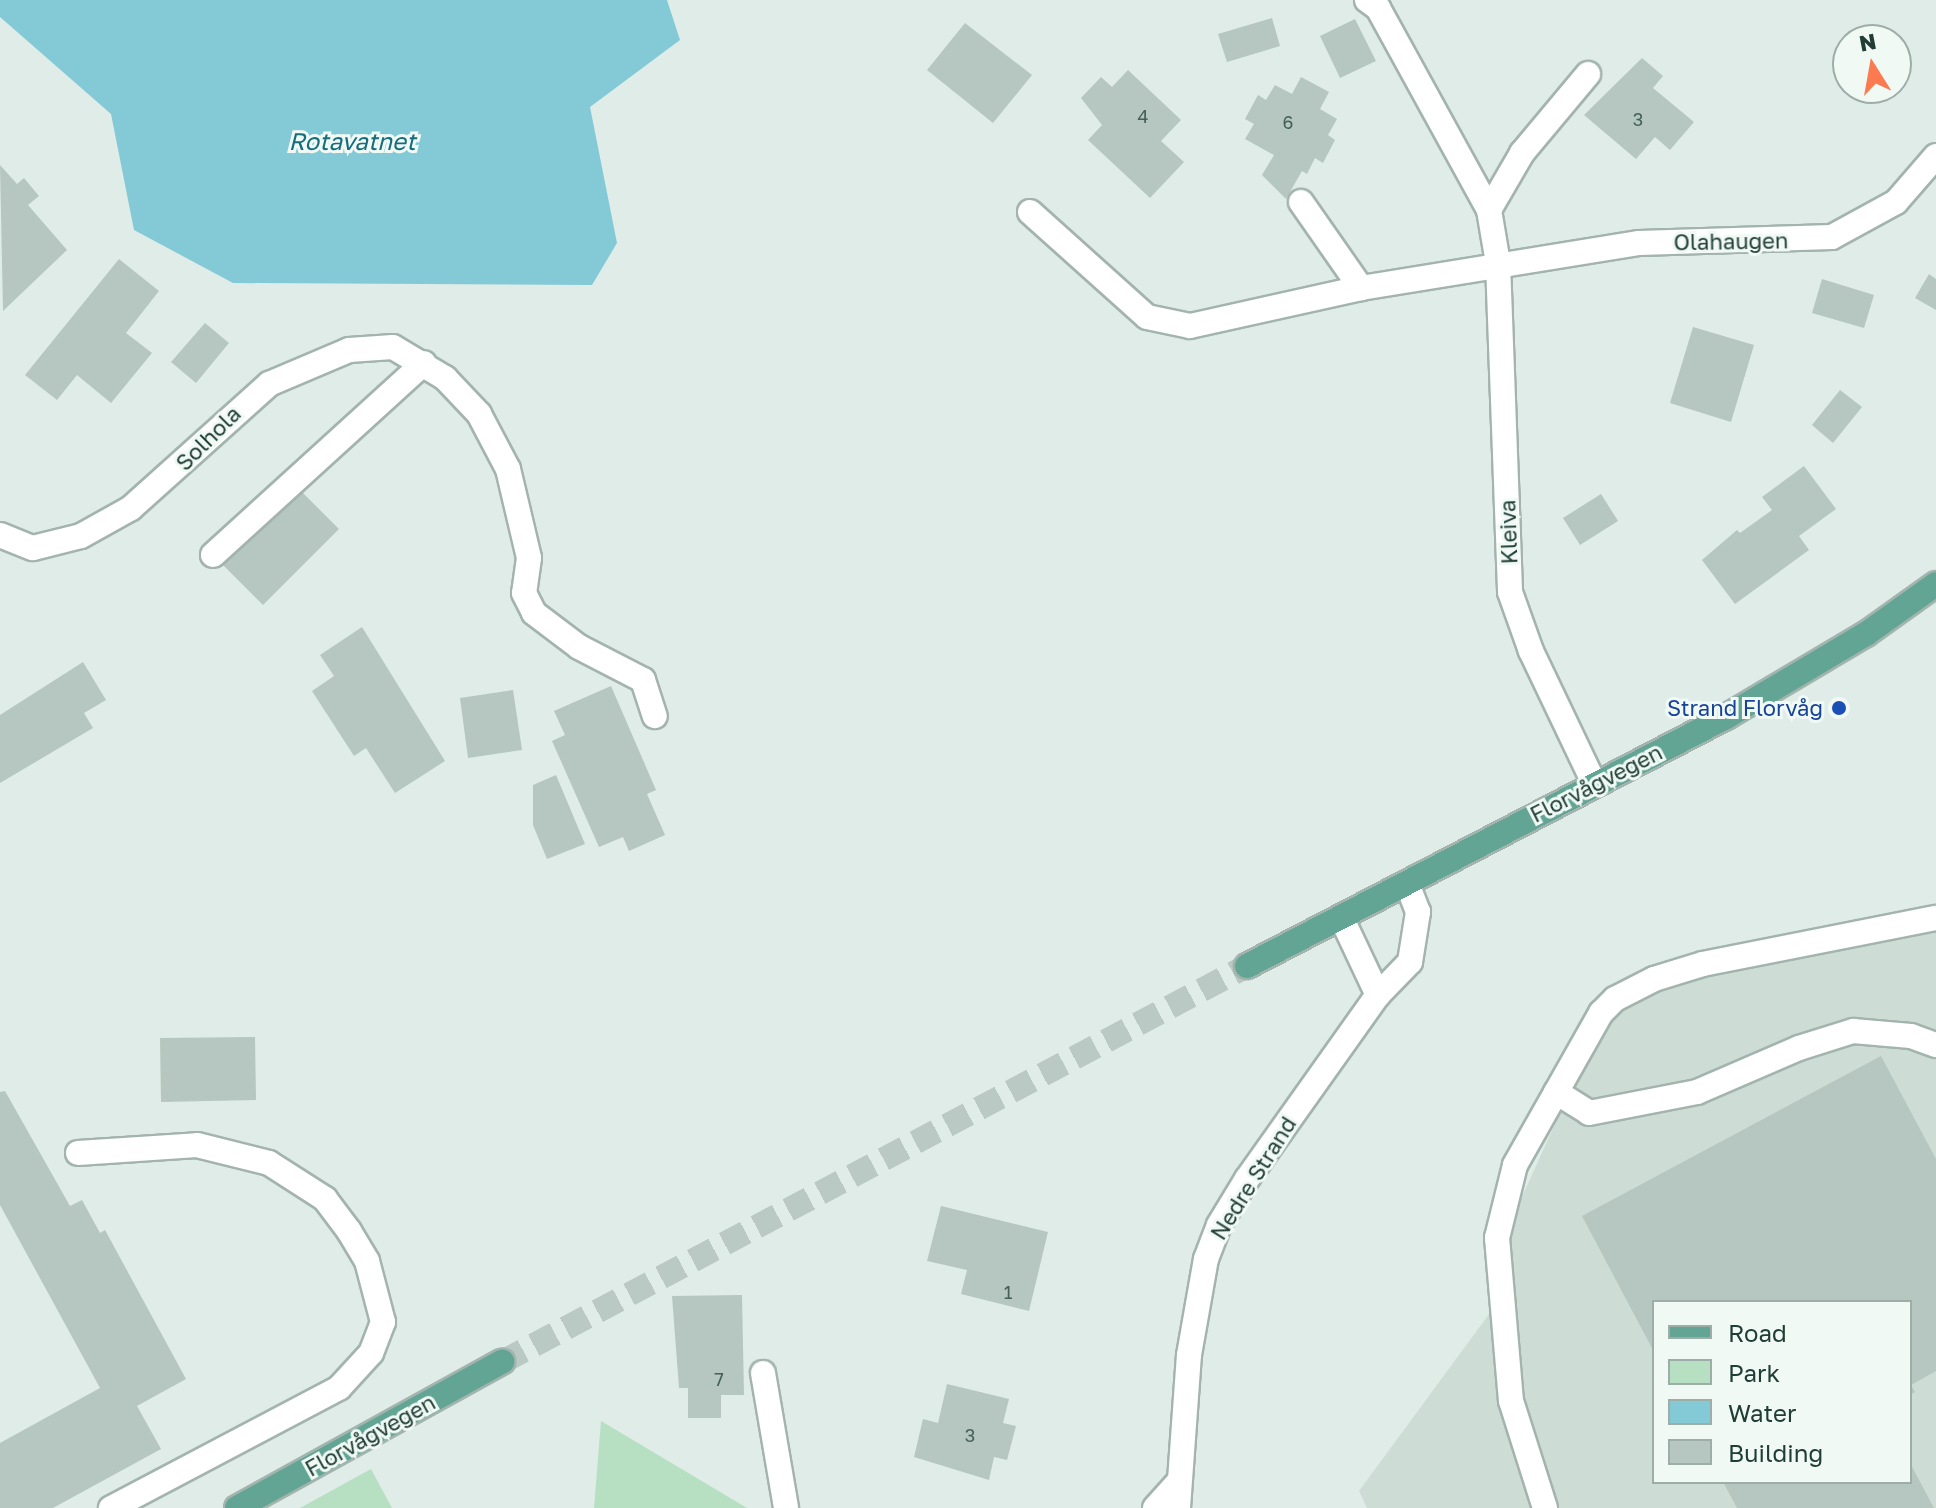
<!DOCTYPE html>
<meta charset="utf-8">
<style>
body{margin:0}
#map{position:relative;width:1936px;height:1508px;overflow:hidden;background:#e0ece7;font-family:"Golos Text",sans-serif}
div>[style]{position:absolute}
.built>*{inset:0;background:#cedcd6}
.green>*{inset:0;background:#b7dfc2}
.water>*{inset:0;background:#84c9d6}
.building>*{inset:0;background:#b5c7c0}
.primary-tunnel>*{height:24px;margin-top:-12px;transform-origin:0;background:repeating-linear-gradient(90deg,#bac9c4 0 24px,transparent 0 36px)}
.roads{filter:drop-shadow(2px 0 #a3b4ae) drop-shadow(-2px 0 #a3b4ae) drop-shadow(0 2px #a3b4ae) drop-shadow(0 -2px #a3b4ae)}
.lane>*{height:24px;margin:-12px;padding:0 12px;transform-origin:12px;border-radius:12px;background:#fff}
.street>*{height:24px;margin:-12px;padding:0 12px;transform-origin:12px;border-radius:12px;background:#fff}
.primary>*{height:24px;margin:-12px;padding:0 12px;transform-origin:12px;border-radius:12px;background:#62a594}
.dots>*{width:22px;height:22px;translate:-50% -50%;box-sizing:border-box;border:4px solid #f1f9f5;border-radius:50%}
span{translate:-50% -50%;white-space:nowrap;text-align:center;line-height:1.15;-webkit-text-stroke:6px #f1f9f5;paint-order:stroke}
.number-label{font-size:18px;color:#456058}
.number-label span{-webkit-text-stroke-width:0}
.street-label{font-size:22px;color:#203e36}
.transit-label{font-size:22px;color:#164399}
.right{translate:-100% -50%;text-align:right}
.water-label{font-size:24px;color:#156d7e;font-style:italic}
.legend{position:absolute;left:1652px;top:1300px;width:260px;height:184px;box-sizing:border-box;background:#f1f9f5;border:2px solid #9daea9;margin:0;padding:10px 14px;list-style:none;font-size:24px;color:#203e36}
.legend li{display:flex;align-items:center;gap:16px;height:40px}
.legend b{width:40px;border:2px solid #9daea9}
.north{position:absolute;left:1832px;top:24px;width:80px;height:80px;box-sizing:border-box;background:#f1f9f5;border:2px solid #9daea9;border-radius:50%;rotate:349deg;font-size:22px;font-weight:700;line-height:32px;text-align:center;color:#203e36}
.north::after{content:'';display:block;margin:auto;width:28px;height:36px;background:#fc7a4f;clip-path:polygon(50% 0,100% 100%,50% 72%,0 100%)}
</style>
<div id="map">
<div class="built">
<i style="clip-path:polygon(evenodd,1936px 921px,1936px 1508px,1367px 1508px,1359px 1491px,1506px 1291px,1495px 1256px,1615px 992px,1936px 921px,1654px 1302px,1910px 1302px,1910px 1482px,1654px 1482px,1654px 1302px)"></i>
</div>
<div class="green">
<i style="clip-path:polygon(601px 1421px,747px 1508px,594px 1508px)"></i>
<i style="clip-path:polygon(371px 1469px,392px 1508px,300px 1508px)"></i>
</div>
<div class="water">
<i style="clip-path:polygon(0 0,667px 0,680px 40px,590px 107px,617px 243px,592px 285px,233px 283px,134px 230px,111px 114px,0 17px)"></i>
</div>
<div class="building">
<i style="clip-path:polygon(1272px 18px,1280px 46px,1227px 62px,1218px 34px)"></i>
<i style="clip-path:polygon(1355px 19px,1376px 61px,1340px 78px,1320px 36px)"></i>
<i style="clip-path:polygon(965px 23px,1032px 75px,993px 123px,927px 70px)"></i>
<i style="clip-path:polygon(1642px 58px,1663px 76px,1653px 88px,1694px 122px,1670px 150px,1655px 137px,1636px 159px,1584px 115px)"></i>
<i style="clip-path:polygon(1128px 70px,1181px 120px,1161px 141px,1184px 162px,1150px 198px,1088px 140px,1102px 125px,1081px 98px,1101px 77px,1112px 87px)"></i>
<i style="clip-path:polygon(1301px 77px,1329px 92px,1320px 109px,1337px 119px,1328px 135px,1335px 140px,1323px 163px,1315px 158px,1307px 174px,1302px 171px,1286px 199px,1262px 175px,1274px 155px,1245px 139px,1254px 124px,1245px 119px,1258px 95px,1266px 100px,1275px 85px,1292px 94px)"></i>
<i style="clip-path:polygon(0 165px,17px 184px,24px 178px,39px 196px,28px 205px,67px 250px,3px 311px)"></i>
<i style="clip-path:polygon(119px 259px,159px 291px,126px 333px,152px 353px,111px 403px,77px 375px,57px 400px,25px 375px)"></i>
<i style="clip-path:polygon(1929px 274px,1936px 279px,1936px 310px,1915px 298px)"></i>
<i style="clip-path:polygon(1822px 279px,1874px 295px,1864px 328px,1812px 313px)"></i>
<i style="clip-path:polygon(205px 323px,229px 343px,196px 383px,171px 362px)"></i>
<i style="clip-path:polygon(1693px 327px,1754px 345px,1731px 422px,1670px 403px)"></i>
<i style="clip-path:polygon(1840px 390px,1862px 407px,1833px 443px,1812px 425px)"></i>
<i style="clip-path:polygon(1804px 466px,1836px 509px,1799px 536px,1809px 550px,1735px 604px,1702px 560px,1737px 530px,1740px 533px,1772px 510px,1762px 497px)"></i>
<i style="clip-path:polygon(296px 486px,339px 529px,263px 605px,220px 562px)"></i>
<i style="clip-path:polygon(1601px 494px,1618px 521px,1580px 545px,1563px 518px)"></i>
<i style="clip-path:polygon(362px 627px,445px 761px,395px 793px,366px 748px,354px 756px,312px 691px,334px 676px,320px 655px)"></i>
<i style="clip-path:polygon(83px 662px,106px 700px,84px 713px,93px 728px,0 783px,0 715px)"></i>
<i style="clip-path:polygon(611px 686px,656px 790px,647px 794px,665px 835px,629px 851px,623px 837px,599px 847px,552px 741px,565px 735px,554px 711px)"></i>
<i style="clip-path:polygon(513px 690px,522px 750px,468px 758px,460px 698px)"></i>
<i style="clip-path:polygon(556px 775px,585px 844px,547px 859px,533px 825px,533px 785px)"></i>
<i style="clip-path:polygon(255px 1037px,256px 1100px,161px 1102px,160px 1038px)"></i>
<i style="clip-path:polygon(1881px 1056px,1936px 1159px,1936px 1371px,1911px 1385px,1915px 1392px,1910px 1395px,1910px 1302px,1654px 1302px,1654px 1352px,1582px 1216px)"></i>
<i style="clip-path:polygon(5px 1091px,70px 1206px,82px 1200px,100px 1233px,105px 1230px,186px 1379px,137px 1406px,161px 1449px,53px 1508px,0 1508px,0 1443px,100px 1388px,0 1205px,0 1092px)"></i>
<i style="clip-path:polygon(941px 1206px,1048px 1232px,1029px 1311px,961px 1294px,967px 1270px,927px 1261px)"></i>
<i style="clip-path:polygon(742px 1295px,744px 1395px,721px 1395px,721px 1418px,688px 1418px,688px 1388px,679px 1388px,672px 1296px)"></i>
<i style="clip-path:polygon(947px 1384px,1009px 1399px,1003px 1423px,1016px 1426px,1007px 1460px,994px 1457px,989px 1480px,914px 1457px,923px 1419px,938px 1423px)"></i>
<i style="clip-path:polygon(1910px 1463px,1934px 1508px,1737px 1508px,1723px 1482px,1910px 1482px)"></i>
</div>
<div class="primary-tunnel">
<i style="left:502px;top:1362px;width:844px;rotate:-27.99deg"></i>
</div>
<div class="roads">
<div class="lane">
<i style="left:1367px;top:0;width:14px;rotate:36deg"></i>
<i style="left:1378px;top:8px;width:230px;rotate:61.2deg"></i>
<i style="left:1489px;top:210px;width:54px;rotate:80.4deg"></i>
<i style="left:1498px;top:263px;width:329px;rotate:87.9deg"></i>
<i style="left:1510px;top:592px;width:63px;rotate:70.4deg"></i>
<i style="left:1531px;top:651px;width:146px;rotate:64.5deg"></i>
<i style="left:1301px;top:202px;width:105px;rotate:55.1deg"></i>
<i style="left:1489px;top:210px;width:66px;rotate:-59.9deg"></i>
<i style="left:1522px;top:153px;width:103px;rotate:-50.1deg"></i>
<i style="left:1030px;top:212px;width:157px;rotate:41.9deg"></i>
<i style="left:1147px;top:317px;width:44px;rotate:11.8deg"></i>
<i style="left:1190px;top:326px;width:175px;rotate:-12.5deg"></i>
<i style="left:1361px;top:288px;width:282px;rotate:-9.2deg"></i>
<i style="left:1639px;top:243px;width:193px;rotate:-1.8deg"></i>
<i style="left:1832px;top:237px;width:73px;rotate:-28.7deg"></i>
<i style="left:1896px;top:202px;width:61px;rotate:-49deg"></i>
<i style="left:0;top:535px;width:35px;rotate:22deg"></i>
<i style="left:33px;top:548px;width:49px;rotate:-14deg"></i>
<i style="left:81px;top:536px;width:57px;rotate:-29.2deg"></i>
<i style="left:131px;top:508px;width:186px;rotate:-41.9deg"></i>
<i style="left:269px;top:384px;width:87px;rotate:-23deg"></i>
<i style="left:349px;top:350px;width:44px;rotate:-3.9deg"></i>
<i style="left:393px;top:347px;width:61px;rotate:30.8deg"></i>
<i style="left:445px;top:378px;width:50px;rotate:46.6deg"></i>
<i style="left:479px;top:414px;width:62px;rotate:62.2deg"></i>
<i style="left:508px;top:469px;width:91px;rotate:76.7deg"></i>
<i style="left:529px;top:558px;width:35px;rotate:98deg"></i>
<i style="left:524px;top:593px;width:22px;rotate:63deg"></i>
<i style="left:534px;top:613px;width:56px;rotate:37.1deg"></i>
<i style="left:579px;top:647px;width:72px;rotate:27.3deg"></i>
<i style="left:643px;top:680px;width:38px;rotate:72deg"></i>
<i style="left:213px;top:555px;width:285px;rotate:-42.3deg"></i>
<i style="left:1556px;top:1092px;width:39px;rotate:32deg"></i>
<i style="left:1589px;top:1113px;width:110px;rotate:-11deg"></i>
<i style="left:1697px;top:1092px;width:111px;rotate:-23.3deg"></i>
<i style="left:1799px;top:1048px;width:57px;rotate:-17.5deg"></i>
<i style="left:1853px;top:1031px;width:58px;rotate:4.9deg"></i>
<i style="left:1911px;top:1036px;width:27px;rotate:20deg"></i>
<i style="left:78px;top:1153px;width:119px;rotate:-3.8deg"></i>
<i style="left:197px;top:1145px;width:74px;rotate:14deg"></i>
<i style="left:269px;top:1163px;width:67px;rotate:32.7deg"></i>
<i style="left:325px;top:1199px;width:40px;rotate:53deg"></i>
<i style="left:349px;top:1231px;width:35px;rotate:59deg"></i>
<i style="left:367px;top:1261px;width:63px;rotate:75.3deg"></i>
<i style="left:383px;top:1322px;width:33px;rotate:111deg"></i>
<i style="left:371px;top:1353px;width:47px;rotate:132.4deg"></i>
<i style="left:339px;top:1388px;width:258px;rotate:152.2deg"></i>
<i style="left:763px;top:1373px;width:137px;rotate:80.3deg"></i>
<i style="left:1545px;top:1508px;width:112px;rotate:-107.6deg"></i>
<i style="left:1511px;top:1401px;width:164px;rotate:-94.9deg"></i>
<i style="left:1497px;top:1238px;width:75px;rotate:-76.1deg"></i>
<i style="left:1515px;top:1165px;width:175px;rotate:-60.5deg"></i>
<i style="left:1601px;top:1013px;width:20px;rotate:-45deg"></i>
<i style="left:1615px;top:999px;width:44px;rotate:-27.1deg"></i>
<i style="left:1654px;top:979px;width:51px;rotate:-17deg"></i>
<i style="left:1703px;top:964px;width:237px;rotate:-11.2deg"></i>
</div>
<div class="street">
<i style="left:1342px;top:919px;width:84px;rotate:64.7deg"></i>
<i style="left:1155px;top:1508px;width:36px;rotate:-48deg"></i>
<i style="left:1178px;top:1508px;width:153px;rotate:-85.9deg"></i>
<i style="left:1189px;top:1355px;width:97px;rotate:-80deg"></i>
<i style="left:1206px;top:1259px;width:36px;rotate:-69deg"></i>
<i style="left:1219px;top:1225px;width:54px;rotate:-58.7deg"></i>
<i style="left:1247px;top:1179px;width:226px;rotate:-54.6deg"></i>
<i style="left:1378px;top:995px;width:46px;rotate:-45.9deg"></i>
<i style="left:1410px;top:962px;width:51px;rotate:-80.9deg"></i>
<i style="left:1418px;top:912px;width:30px;rotate:-111deg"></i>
</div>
<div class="primary">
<i style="left:1247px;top:966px;width:540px;rotate:-27.47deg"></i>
<i style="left:1726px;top:717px;width:163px;rotate:-30.7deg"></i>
<i style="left:1866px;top:634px;width:86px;rotate:-35.5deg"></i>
<i style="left:237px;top:1508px;width:303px;rotate:-28.9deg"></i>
</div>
</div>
<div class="dots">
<i style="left:1839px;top:708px;background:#1a4fb4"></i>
</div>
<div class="number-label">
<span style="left:1143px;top:116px">4</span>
<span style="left:1638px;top:119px">3</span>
<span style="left:1288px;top:122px">6</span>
<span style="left:1008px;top:1292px">1</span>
<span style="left:719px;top:1379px">7</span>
<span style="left:970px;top:1435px">3</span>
</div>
<div class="street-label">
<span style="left:1731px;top:241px;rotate:-1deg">Olahaugen</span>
<span style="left:208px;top:438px;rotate:-45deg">Solhola</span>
<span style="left:1508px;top:532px;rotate:-92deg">Kleiva</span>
<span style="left:1596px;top:783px;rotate:-27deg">Florvågvegen</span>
<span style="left:1253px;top:1178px;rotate:-58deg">Nedre Strand</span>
<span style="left:370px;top:1435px;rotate:-29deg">Florvågvegen</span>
</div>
<div class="transit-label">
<span class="right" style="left:1823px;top:708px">Strand Florvåg</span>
</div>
<div class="water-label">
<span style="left:352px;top:141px">Rotavatnet</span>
</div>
<ul class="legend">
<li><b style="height:10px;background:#62a594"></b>Road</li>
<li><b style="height:22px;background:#b7dfc2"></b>Park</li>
<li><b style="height:22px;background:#84c9d6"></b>Water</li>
<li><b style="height:22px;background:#b5c7c0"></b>Building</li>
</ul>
<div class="north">N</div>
</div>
